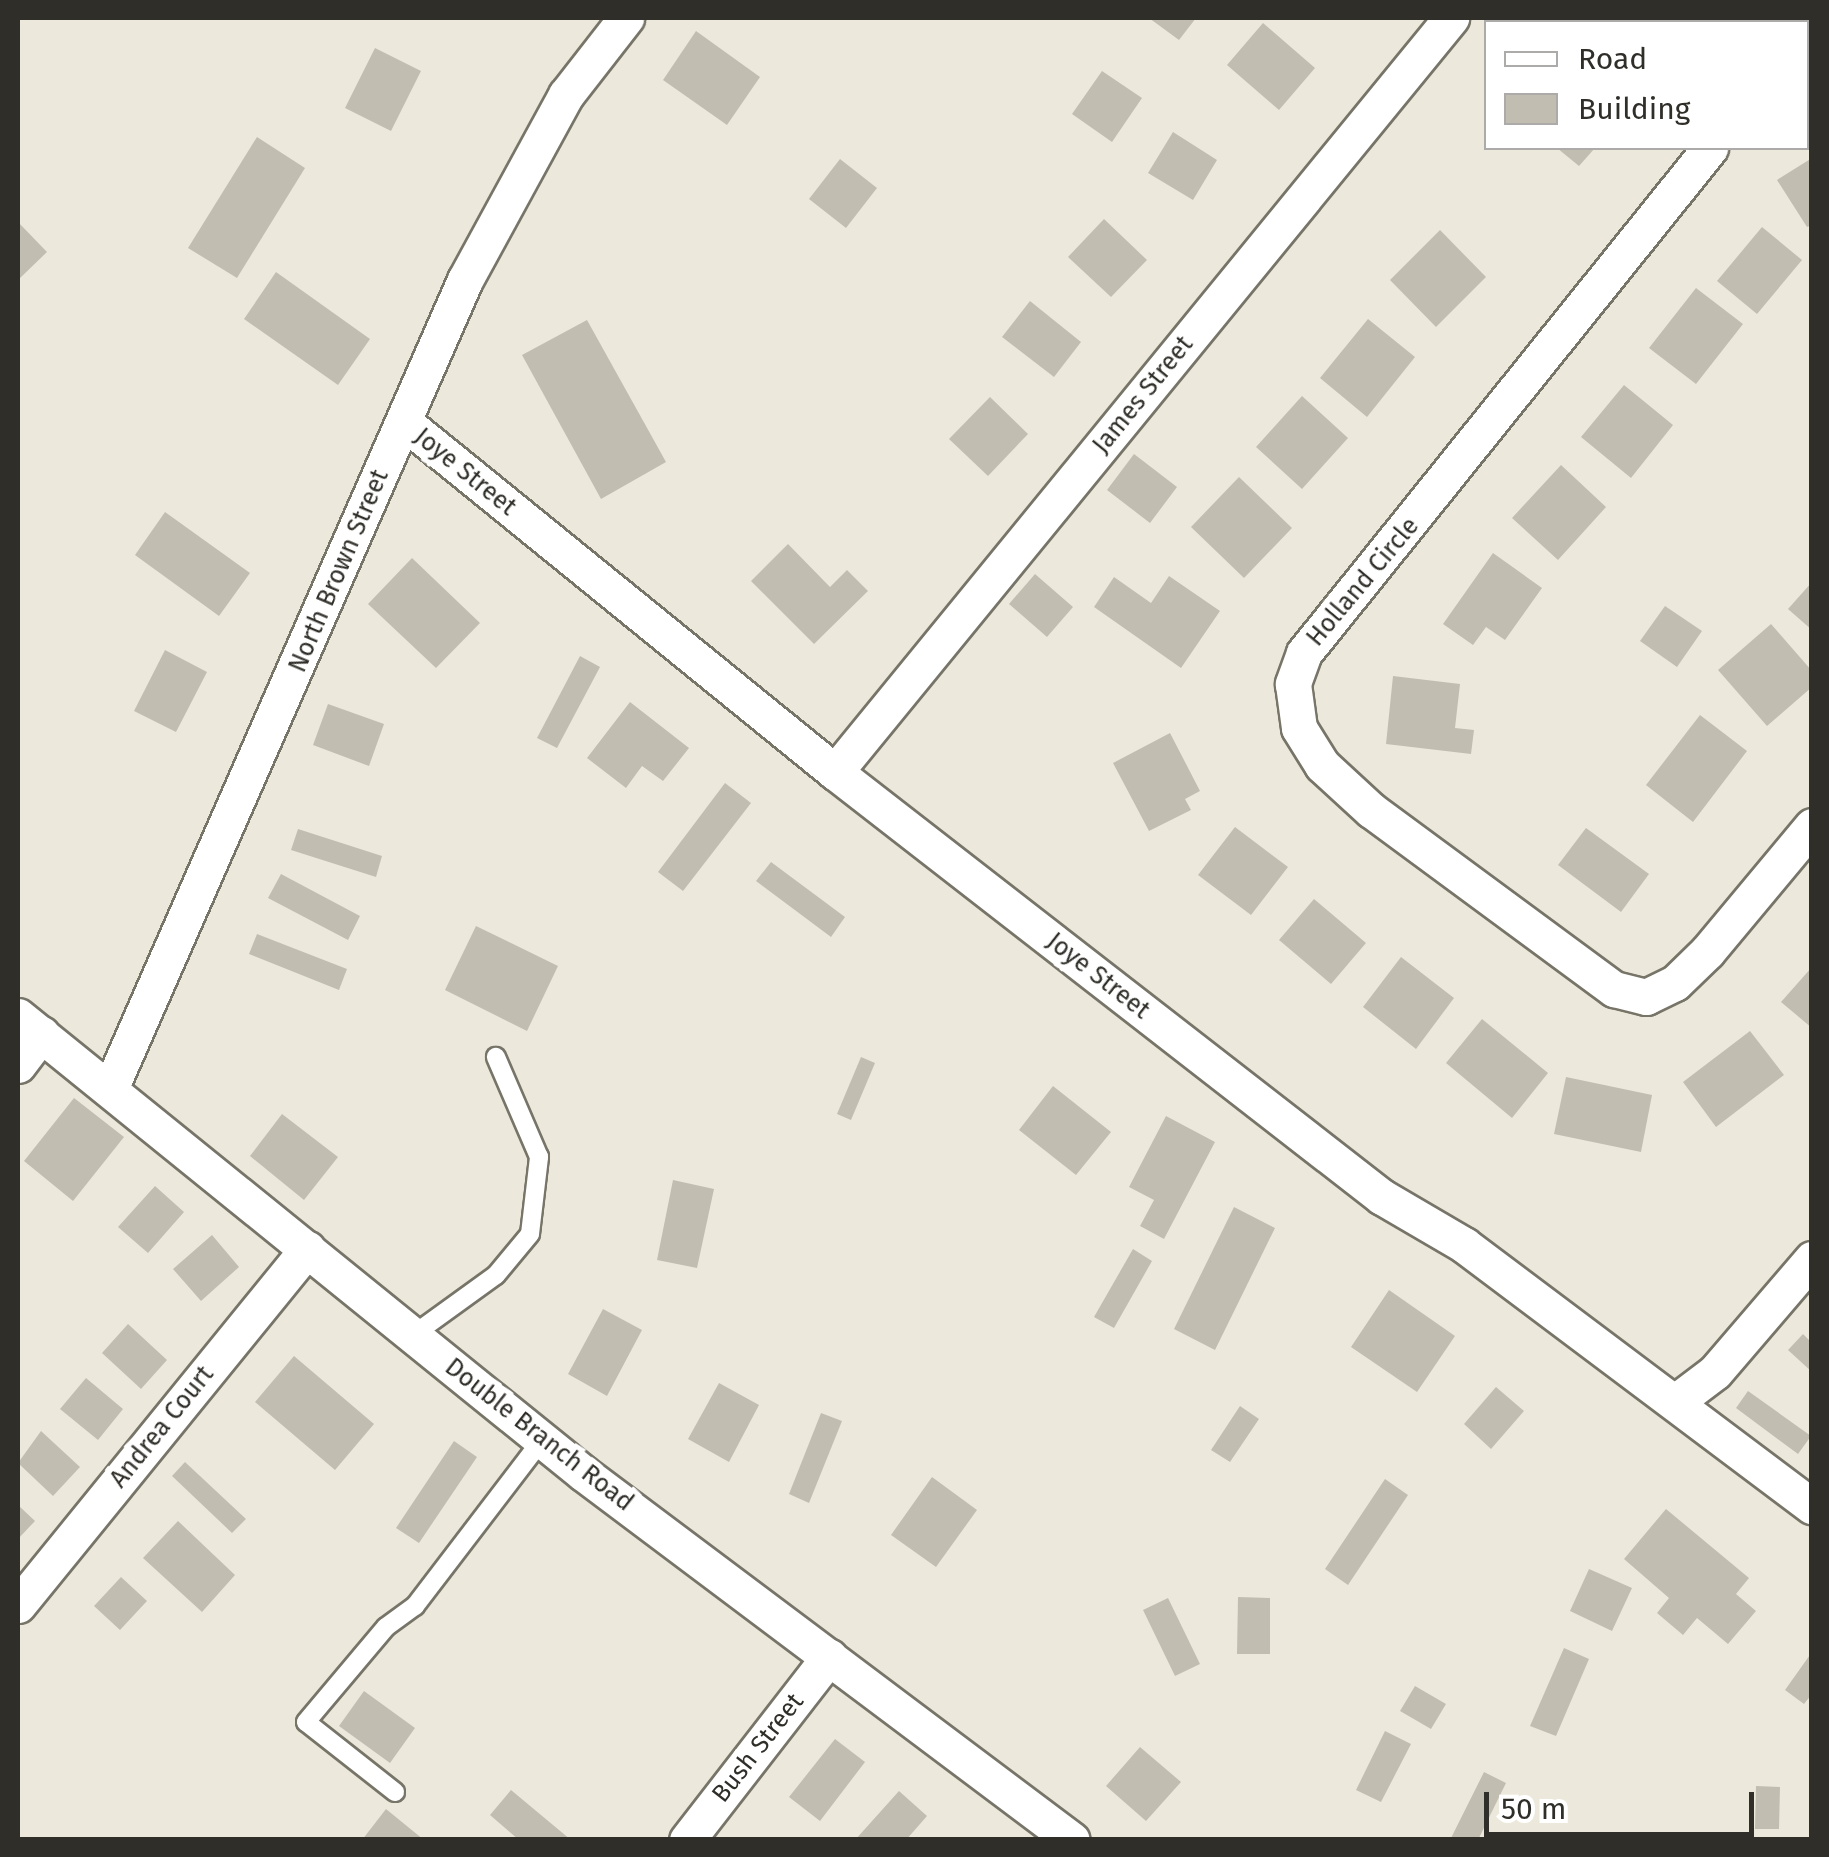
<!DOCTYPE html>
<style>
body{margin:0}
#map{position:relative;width:1829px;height:1857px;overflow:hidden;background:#ece9dc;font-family:"Fira Sans",sans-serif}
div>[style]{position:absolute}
.building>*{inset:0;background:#c1beb1}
.roads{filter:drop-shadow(2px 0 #777468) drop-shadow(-2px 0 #777468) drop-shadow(0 2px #777468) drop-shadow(0 -2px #777468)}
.service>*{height:18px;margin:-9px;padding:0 9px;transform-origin:9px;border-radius:9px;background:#fff}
.minor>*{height:35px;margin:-17.5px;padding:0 17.5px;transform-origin:17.5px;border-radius:17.5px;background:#fff}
span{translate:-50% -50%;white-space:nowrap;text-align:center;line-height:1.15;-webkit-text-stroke:10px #fff;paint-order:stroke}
.street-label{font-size:25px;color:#2f2e29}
.frame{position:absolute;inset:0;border:20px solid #2f2e29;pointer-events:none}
.legend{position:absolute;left:1484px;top:20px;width:325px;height:130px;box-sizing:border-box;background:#fff;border:2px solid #acaba9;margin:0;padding:12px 18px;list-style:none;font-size:30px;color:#2f2e29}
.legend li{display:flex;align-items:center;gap:20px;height:50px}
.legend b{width:50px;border:2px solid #acaba9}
.scale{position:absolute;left:1484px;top:1792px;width:270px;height:45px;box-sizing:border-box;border:5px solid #2f2e29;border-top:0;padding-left:12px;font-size:30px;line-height:35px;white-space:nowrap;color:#2f2e29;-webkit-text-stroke:8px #fff;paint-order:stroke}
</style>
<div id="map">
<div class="building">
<i style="clip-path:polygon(1149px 18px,1196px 18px,1179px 40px)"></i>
<i style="clip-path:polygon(1596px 18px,1670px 18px,1675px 22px,1591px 22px)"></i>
<i style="clip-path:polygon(1263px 23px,1315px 68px,1279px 110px,1227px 65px)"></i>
<i style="clip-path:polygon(696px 31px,760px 77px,727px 125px,663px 80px)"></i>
<i style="clip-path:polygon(375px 48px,421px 71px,391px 131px,345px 108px)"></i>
<i style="clip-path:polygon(1102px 71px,1142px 98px,1112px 142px,1072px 114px)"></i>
<i style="clip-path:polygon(1173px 132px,1217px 160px,1193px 200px,1148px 173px)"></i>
<i style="clip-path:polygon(257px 137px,305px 168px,237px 278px,188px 248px)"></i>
<i style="clip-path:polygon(1557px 148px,1595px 148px,1579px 166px)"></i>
<i style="clip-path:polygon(1812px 158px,1812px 225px,1807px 227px,1777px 180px)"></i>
<i style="clip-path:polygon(840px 159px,877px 188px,846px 228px,809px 199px)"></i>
<i style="clip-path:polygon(1104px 219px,1147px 260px,1111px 297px,1068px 257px)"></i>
<i style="clip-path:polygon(18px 222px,47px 252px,18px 280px)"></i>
<i style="clip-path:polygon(1762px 227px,1802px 260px,1757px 314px,1717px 281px)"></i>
<i style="clip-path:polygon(1440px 230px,1486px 277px,1436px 327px,1390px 280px)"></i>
<i style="clip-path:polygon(276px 272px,370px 339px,338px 385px,244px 319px)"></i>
<i style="clip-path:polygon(1696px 288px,1743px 324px,1696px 384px,1649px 348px)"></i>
<i style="clip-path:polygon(1030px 301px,1081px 342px,1054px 377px,1002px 337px)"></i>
<i style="clip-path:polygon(1368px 319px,1415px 357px,1367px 417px,1320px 378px)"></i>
<i style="clip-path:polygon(587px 320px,666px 462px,601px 499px,522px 355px)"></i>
<i style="clip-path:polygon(1624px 385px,1673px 425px,1631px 478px,1581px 437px)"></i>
<i style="clip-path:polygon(1302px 396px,1348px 438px,1302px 489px,1256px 447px)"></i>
<i style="clip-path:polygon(990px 397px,1028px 434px,988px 476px,949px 439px)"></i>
<i style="clip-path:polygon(1134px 454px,1177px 487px,1150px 523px,1107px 490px)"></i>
<i style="clip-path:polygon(1561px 465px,1606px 507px,1558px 560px,1512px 518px)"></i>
<i style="clip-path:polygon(1239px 477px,1292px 528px,1244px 578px,1191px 527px)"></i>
<i style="clip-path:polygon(165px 512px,250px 573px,219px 616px,135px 555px)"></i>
<i style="clip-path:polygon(788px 544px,830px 587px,847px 570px,868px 591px,814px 644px,751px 581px)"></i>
<i style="clip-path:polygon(1493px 553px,1542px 588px,1505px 640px,1486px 627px,1473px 645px,1443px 624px)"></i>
<i style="clip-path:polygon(412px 558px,480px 623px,436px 668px,368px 604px)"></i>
<i style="clip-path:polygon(1035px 574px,1073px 607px,1047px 637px,1009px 604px)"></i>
<i style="clip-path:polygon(1169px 576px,1220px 611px,1181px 668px,1094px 607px,1114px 577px,1151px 603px)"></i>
<i style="clip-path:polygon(1812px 582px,1812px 630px,1788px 609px)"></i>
<i style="clip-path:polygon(1665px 606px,1702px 631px,1677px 667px,1640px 641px)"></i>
<i style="clip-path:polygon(1771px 624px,1812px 671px,1812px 687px,1767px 726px,1718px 670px)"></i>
<i style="clip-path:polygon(165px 650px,207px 672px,176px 732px,134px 711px)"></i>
<i style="clip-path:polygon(580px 656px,600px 667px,557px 748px,537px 738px)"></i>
<i style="clip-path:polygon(1393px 676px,1460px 684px,1455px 728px,1474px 730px,1471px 754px,1386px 744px)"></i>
<i style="clip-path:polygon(630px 702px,689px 748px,663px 781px,642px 766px,626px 788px,587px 758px)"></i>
<i style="clip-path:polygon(328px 704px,384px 724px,369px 766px,313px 745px)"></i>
<i style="clip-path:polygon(1700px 715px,1747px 751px,1693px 822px,1646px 785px)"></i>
<i style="clip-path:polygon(1170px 733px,1200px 791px,1185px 799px,1191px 810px,1149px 831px,1113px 763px)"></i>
<i style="clip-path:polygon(725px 783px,751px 803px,683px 891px,658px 872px)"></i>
<i style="clip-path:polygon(1235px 827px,1288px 867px,1251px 915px,1198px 875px)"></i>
<i style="clip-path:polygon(1586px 828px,1649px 874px,1621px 912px,1558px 865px)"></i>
<i style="clip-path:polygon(298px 829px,382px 856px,376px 877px,291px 850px)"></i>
<i style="clip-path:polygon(771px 862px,845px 917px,831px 937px,756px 881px)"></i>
<i style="clip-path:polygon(281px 874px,360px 916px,348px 940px,268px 898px)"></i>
<i style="clip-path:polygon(1314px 899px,1366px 943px,1331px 984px,1279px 940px)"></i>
<i style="clip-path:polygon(476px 926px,558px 966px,527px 1031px,445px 990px)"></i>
<i style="clip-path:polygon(257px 934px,347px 969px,339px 990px,249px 954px)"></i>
<i style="clip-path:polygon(1401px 957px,1454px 998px,1416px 1049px,1363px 1007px)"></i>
<i style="clip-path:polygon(1812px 967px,1812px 1028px,1781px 1002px)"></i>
<i style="clip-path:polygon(1482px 1019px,1548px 1073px,1512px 1118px,1446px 1063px)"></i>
<i style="clip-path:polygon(1750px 1031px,1784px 1075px,1716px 1127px,1683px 1082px)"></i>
<i style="clip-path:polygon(861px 1057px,875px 1063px,851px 1120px,837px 1114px)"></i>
<i style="clip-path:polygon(1566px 1077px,1652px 1095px,1641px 1152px,1554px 1134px)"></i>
<i style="clip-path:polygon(1053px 1086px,1111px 1132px,1076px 1175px,1019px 1130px)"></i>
<i style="clip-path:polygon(74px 1098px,124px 1137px,73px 1201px,24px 1161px)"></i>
<i style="clip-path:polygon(282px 1114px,338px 1157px,304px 1200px,250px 1156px)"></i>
<i style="clip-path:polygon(1166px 1116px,1215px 1142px,1164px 1239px,1140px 1226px,1154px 1200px,1129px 1187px)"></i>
<i style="clip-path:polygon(673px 1180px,714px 1189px,697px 1268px,657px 1260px)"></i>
<i style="clip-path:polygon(155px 1186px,184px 1212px,148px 1253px,118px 1227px)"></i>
<i style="clip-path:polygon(1234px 1207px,1275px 1228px,1215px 1350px,1174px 1329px)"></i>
<i style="clip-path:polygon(212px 1235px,239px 1267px,201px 1301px,173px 1269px)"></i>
<i style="clip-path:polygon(1133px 1249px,1152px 1261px,1114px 1328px,1094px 1317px)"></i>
<i style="clip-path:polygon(1389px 1290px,1455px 1336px,1417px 1392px,1351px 1347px)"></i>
<i style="clip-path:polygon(603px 1309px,642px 1330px,607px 1396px,568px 1374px)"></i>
<i style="clip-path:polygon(128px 1324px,167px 1360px,141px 1389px,102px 1353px)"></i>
<i style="clip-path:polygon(1803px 1334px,1812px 1343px,1812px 1372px,1788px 1350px)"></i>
<i style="clip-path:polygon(294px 1356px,374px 1424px,335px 1470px,255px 1402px)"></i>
<i style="clip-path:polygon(86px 1378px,123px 1409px,98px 1440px,60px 1409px)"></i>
<i style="clip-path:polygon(719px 1383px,759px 1405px,729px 1462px,688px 1439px)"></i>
<i style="clip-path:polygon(1496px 1387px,1524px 1411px,1491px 1449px,1464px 1424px)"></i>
<i style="clip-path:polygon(1748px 1391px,1811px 1436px,1798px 1454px,1736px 1408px)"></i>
<i style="clip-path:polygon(1240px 1406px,1259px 1419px,1230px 1462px,1211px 1450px)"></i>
<i style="clip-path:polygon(821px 1413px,842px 1421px,809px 1503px,789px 1494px)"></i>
<i style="clip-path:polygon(41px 1431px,80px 1467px,53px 1496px,18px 1463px)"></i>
<i style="clip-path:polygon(454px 1441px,477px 1457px,419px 1543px,396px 1528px)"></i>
<i style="clip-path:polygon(185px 1462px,246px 1519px,232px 1533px,172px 1476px)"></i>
<i style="clip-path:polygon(932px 1477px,977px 1510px,936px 1567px,891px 1535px)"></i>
<i style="clip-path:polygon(1385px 1479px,1408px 1495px,1348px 1585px,1325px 1569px)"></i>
<i style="clip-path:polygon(18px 1505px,35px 1521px,18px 1539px)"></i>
<i style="clip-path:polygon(1666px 1509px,1749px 1578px,1736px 1594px,1756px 1611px,1728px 1644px,1697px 1618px,1683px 1635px,1657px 1613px,1669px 1598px,1624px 1559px)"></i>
<i style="clip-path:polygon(178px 1521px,235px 1575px,202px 1612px,143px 1558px)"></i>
<i style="clip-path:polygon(1589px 1569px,1632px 1588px,1612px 1631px,1570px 1611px)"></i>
<i style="clip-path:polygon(121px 1577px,147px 1601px,120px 1630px,94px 1606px)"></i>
<i style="clip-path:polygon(1238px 1597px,1270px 1598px,1270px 1654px,1237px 1654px)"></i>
<i style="clip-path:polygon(1168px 1598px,1200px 1664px,1175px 1676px,1143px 1610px)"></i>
<i style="clip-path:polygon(1564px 1648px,1589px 1659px,1556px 1736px,1530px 1726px)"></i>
<i style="clip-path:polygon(1812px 1652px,1812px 1694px,1804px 1704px,1785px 1690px)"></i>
<i style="clip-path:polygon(1415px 1686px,1446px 1704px,1431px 1729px,1400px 1711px)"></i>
<i style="clip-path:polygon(364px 1691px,415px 1728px,390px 1763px,339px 1726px)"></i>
<i style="clip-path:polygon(1385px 1731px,1411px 1744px,1381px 1802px,1356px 1790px)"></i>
<i style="clip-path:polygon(835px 1739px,865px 1762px,820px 1821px,789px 1797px)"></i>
<i style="clip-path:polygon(1140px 1747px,1181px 1782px,1146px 1821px,1106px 1786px)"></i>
<i style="clip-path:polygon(1484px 1772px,1506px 1783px,1478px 1840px,1450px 1840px)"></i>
<i style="clip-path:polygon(1756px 1786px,1780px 1787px,1779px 1829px,1755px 1829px)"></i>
<i style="clip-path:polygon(511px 1790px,571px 1840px,519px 1840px,490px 1815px)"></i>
<i style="clip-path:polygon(899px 1791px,927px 1816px,906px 1840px,855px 1840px)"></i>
<i style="clip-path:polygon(386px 1809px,424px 1840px,362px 1840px)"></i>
</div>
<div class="roads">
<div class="service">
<i style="left:413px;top:1335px;width:102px;rotate:-35.9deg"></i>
<i style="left:496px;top:1275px;width:53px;rotate:-50.3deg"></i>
<i style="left:530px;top:1234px;width:78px;rotate:-83.3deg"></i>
<i style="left:539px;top:1157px;width:109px;rotate:-113.3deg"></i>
<i style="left:395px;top:1792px;width:113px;rotate:-141.8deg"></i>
<i style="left:306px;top:1722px;width:124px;rotate:-49.9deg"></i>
<i style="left:386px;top:1627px;width:36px;rotate:-36deg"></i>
<i style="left:415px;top:1606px;width:209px;rotate:-52.6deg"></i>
</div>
<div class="minor">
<i style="left:1806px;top:25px;width:8px;rotate:-45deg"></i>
<i style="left:1710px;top:148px;width:648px;rotate:128.8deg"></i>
<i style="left:1304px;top:653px;width:33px;rotate:110deg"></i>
<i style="left:1293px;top:684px;width:44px;rotate:82.2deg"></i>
<i style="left:1299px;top:728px;width:44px;rotate:58.1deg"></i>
<i style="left:1322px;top:765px;width:67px;rotate:42.6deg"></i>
<i style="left:1371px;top:810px;width:302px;rotate:36.4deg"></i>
<i style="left:1614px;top:989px;width:33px;rotate:14deg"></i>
<i style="left:1646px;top:997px;width:32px;rotate:-26deg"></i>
<i style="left:1675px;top:983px;width:45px;rotate:-44.1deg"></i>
<i style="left:1707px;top:952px;width:164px;rotate:-50.2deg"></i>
<i style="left:404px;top:422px;width:555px;rotate:39.08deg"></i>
<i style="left:835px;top:772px;width:693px;rotate:37.85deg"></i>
<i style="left:1382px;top:1197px;width:95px;rotate:30.3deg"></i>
<i style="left:1464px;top:1245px;width:435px;rotate:36.9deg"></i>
<i style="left:835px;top:772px;width:974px;rotate:-50.75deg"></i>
<i style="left:18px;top:1016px;width:727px;rotate:38.97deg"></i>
<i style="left:583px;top:1473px;width:611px;rotate:36.89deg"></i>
<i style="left:18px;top:1065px;width:39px;rotate:-53deg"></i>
<i style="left:110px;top:1089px;width:883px;rotate:-66.31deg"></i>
<i style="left:465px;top:280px;width:211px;rotate:-61.4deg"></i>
<i style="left:566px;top:95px;width:98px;rotate:-52.1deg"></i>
<i style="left:1678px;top:1400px;width:46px;rotate:-37.1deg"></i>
<i style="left:1715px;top:1372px;width:149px;rotate:-49.4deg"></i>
<i style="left:18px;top:1605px;width:459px;rotate:-50.9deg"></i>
<i style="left:687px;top:1840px;width:232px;rotate:-52.2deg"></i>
</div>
</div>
<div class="street-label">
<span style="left:1143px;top:395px;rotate:-51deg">James Street</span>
<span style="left:465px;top:472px;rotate:39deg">Joye Street</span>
<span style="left:339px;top:571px;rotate:-67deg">North Brown Street</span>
<span style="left:1363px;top:582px;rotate:-50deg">Holland Circle</span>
<span style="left:1098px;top:976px;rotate:38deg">Joye Street</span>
<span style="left:162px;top:1427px;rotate:-51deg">Andrea Court</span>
<span style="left:539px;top:1435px;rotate:38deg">Double Branch Road</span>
<span style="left:758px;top:1748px;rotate:-52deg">Bush Street</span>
</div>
<div class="frame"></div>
<ul class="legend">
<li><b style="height:12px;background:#fff"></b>Road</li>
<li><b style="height:28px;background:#c1beb1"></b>Building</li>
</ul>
<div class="scale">50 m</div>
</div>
